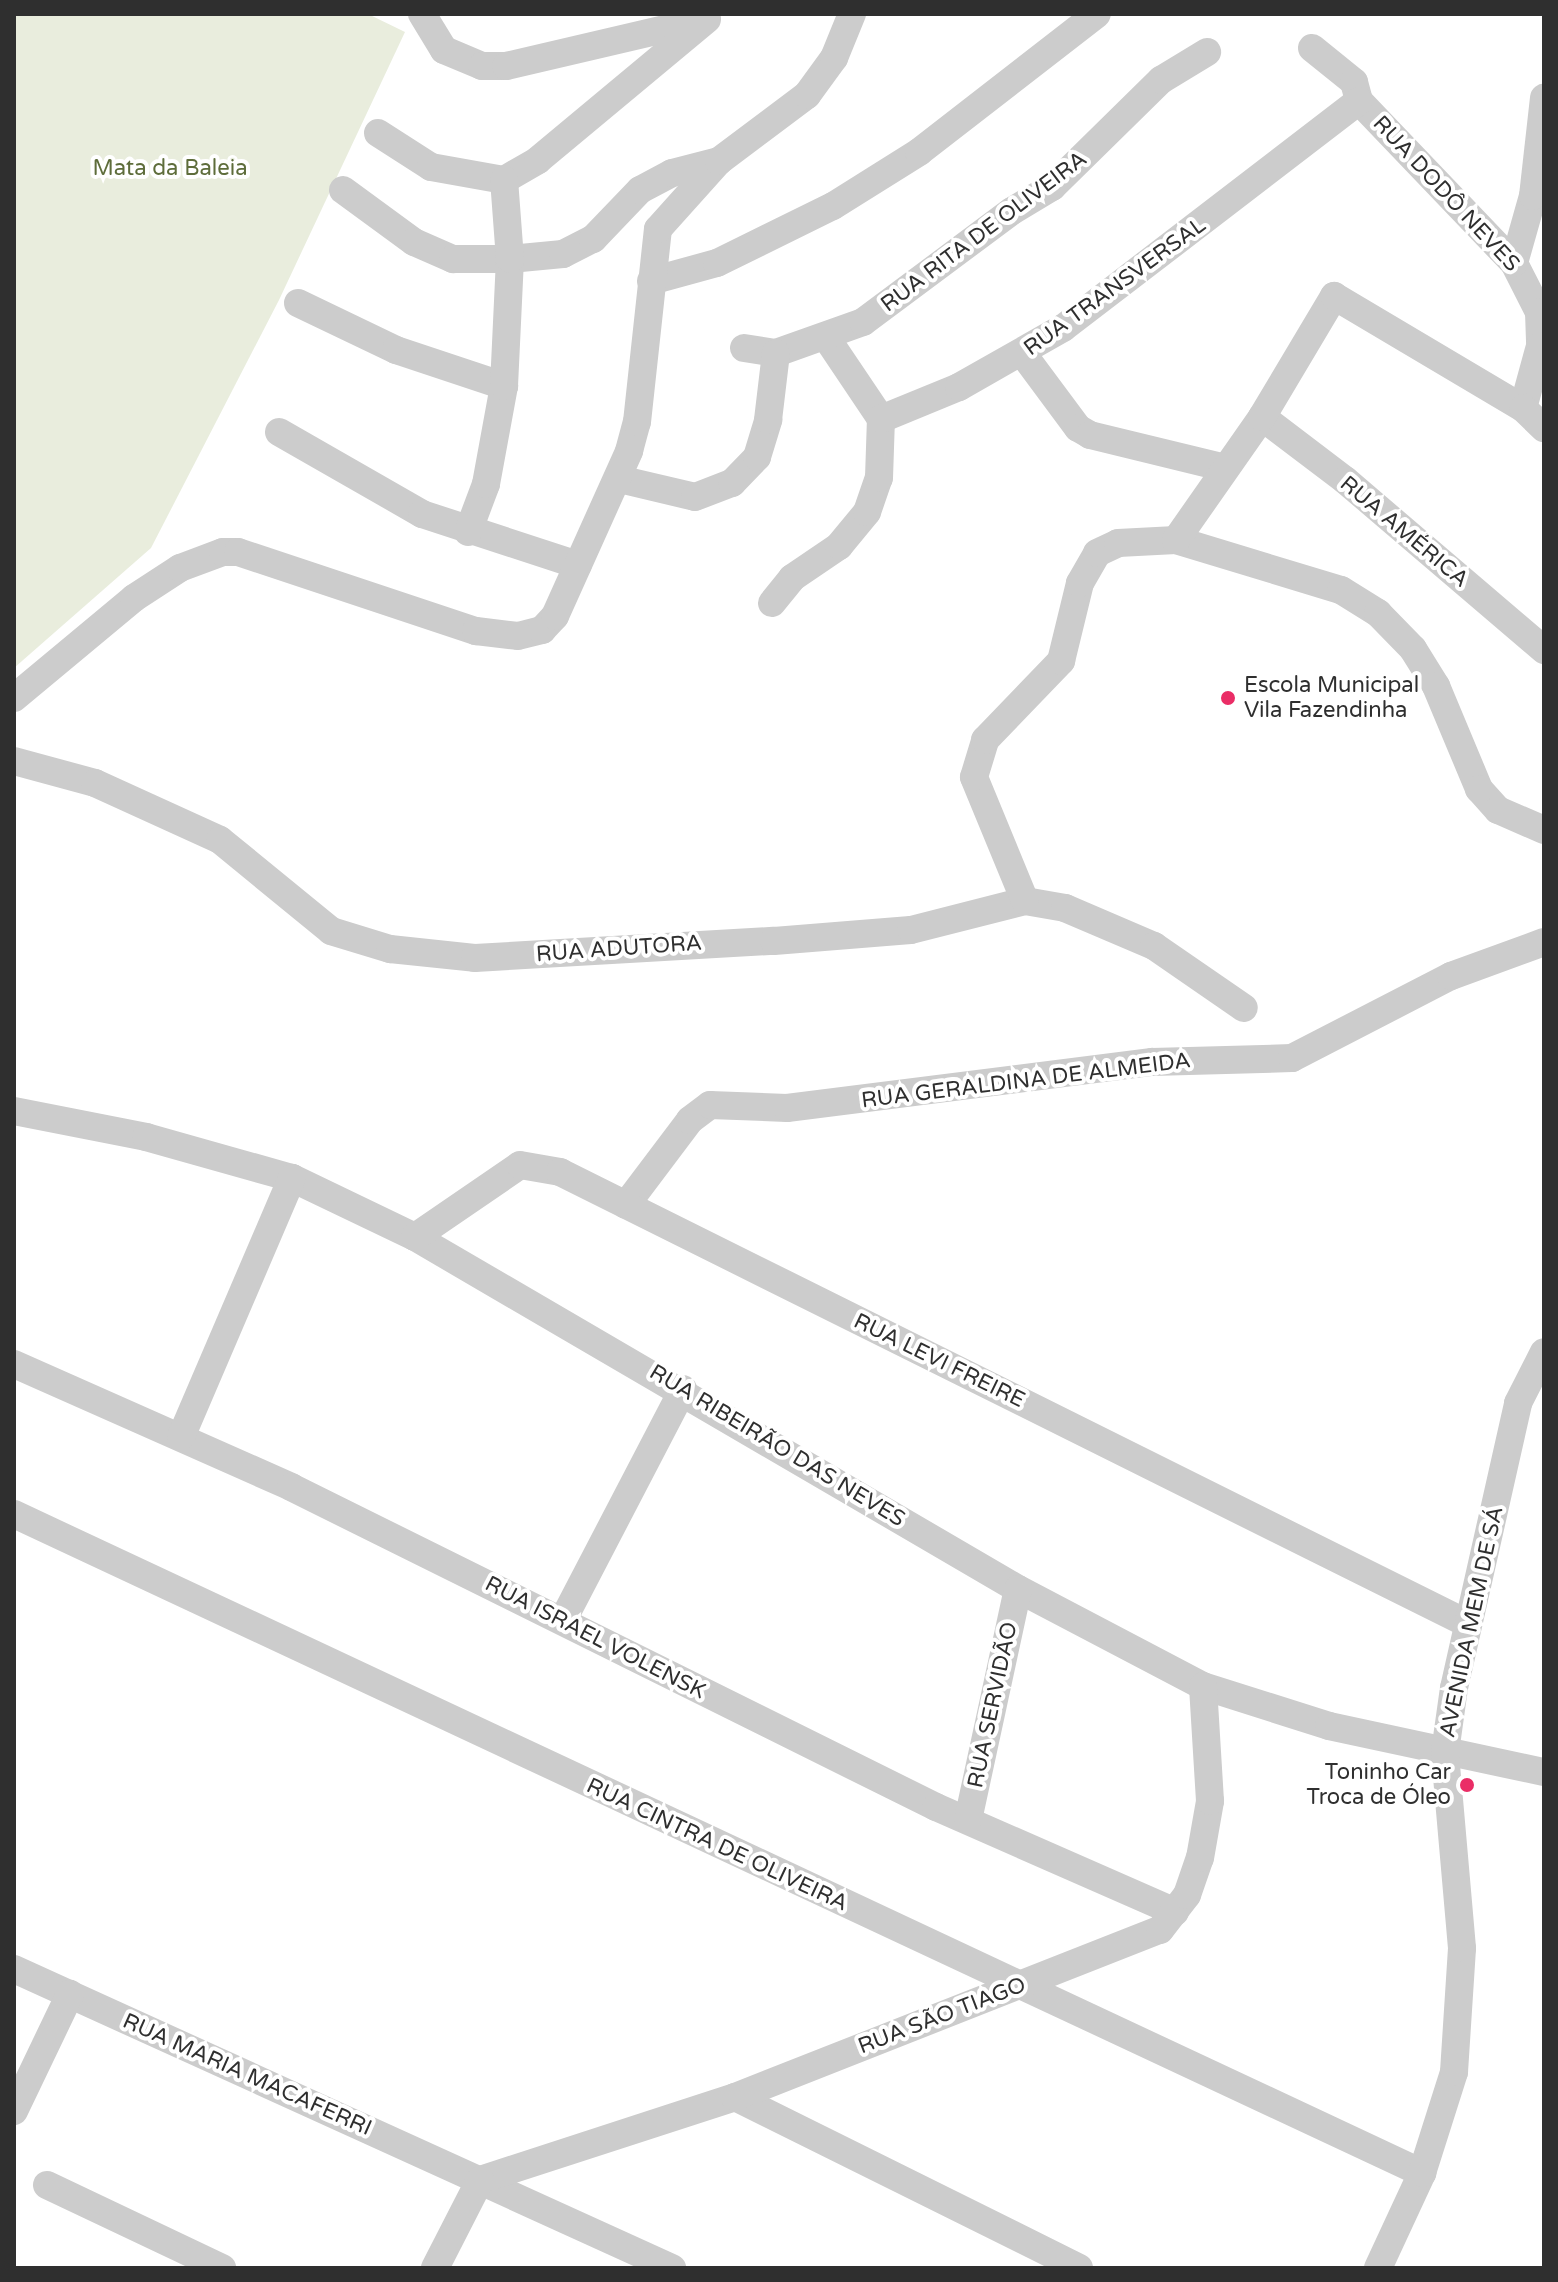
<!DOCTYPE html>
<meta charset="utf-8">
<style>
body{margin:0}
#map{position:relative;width:1558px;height:2282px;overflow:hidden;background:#fff;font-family:"Varela Round",sans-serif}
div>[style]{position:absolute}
.green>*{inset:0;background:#e9eddd}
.minor>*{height:28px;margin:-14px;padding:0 14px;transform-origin:14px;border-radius:14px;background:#ccc}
.dots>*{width:22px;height:22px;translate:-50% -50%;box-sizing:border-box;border:4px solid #fff;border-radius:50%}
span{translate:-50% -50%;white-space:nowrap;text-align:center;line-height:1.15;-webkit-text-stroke:8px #fff;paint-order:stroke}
.park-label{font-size:22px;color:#5e6d3b}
.street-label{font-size:22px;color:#2f2f2f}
.poi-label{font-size:22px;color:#2f2f2f}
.left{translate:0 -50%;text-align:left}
.right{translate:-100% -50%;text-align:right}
.frame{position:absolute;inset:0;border:16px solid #2f2f2f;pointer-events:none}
</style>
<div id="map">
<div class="green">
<i style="clip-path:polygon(14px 14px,368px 14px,405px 32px,279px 300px,151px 548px,14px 668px)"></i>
</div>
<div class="minor">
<i style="left:422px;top:14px;width:42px;rotate:58.6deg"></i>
<i style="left:444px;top:50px;width:41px;rotate:22.8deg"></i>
<i style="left:482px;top:66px;width:24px"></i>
<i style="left:506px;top:66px;width:202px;rotate:-13.1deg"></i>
<i style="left:1312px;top:48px;width:54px;rotate:39deg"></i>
<i style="left:1354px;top:82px;width:20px;rotate:75deg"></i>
<i style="left:1359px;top:101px;width:224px;rotate:46.3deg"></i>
<i style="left:1514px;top:263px;width:55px;rotate:63deg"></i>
<i style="left:1539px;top:312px;width:34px;rotate:88deg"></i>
<i style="left:1540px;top:346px;width:64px;rotate:105.3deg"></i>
<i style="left:378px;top:133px;width:63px;rotate:32.7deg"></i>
<i style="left:431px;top:167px;width:74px;rotate:10.1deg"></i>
<i style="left:504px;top:180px;width:39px;rotate:-30deg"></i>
<i style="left:538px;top:160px;width:220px;rotate:-39.8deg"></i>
<i style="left:343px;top:190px;width:88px;rotate:36.2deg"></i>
<i style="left:414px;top:242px;width:43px;rotate:23.6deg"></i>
<i style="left:453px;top:259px;width:57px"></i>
<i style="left:510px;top:259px;width:53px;rotate:-5.4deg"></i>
<i style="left:563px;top:254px;width:34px;rotate:-27deg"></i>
<i style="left:593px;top:239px;width:68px;rotate:-46.2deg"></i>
<i style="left:640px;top:190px;width:36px;rotate:-28deg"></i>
<i style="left:672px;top:173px;width:49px;rotate:-14.3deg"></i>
<i style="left:1514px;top:263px;width:70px;rotate:-74.2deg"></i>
<i style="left:1533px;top:196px;width:99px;rotate:-83.6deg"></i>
<i style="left:651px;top:281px;width:68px;rotate:-15.3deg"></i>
<i style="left:717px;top:263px;width:129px;rotate:-26.2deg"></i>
<i style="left:833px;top:206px;width:102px;rotate:-32.1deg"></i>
<i style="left:919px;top:152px;width:225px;rotate:-37.8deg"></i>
<i style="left:298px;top:303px;width:109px;rotate:25.6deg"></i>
<i style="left:396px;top:350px;width:114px;rotate:18.4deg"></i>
<i style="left:826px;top:337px;width:99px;rotate:56.1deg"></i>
<i style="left:744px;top:348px;width:32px;rotate:9deg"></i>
<i style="left:776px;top:353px;width:92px;rotate:-19.6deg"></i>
<i style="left:863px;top:322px;width:186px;rotate:-36.7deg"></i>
<i style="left:1012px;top:211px;width:47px;rotate:-31deg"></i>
<i style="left:1052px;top:187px;width:153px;rotate:-44.5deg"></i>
<i style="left:1161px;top:80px;width:54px;rotate:-31.3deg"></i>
<i style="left:1023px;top:354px;width:92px;rotate:53.4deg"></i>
<i style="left:1078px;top:428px;width:14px;rotate:30deg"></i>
<i style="left:1090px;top:435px;width:139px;rotate:13.7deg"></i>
<i style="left:1262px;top:417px;width:104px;rotate:37.2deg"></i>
<i style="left:1345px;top:480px;width:262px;rotate:40.5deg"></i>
<i style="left:279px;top:432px;width:165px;rotate:29.8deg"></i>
<i style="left:422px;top:514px;width:164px;rotate:18.1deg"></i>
<i style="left:619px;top:479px;width:78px;rotate:13.3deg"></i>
<i style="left:695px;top:497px;width:40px;rotate:-21deg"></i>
<i style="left:732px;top:483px;width:36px;rotate:-46deg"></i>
<i style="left:757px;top:457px;width:39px;rotate:-73deg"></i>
<i style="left:768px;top:420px;width:67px;rotate:-83.2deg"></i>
<i style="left:468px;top:532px;width:51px;rotate:-69.4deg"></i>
<i style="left:486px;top:484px;width:100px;rotate:-79.6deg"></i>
<i style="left:504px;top:386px;width:127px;rotate:-87.3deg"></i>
<i style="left:510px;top:259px;width:79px;rotate:-94.3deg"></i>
<i style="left:1176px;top:540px;width:172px;rotate:16.9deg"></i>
<i style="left:1341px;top:590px;width:44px;rotate:31.9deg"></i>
<i style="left:1378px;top:613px;width:50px;rotate:45.8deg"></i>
<i style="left:1413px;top:649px;width:44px;rotate:58.1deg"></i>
<i style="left:1436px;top:686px;width:112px;rotate:67.3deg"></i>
<i style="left:1479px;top:789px;width:28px;rotate:48deg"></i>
<i style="left:1498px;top:810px;width:50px;rotate:23.5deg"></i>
<i style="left:772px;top:603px;width:32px;rotate:-51deg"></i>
<i style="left:792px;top:578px;width:57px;rotate:-34.2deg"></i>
<i style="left:839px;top:546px;width:44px;rotate:-50.5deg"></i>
<i style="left:867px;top:512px;width:36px;rotate:-71deg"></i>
<i style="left:879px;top:478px;width:59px;rotate:-88.1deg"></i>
<i style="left:881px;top:419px;width:84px;rotate:-22.3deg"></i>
<i style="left:959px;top:387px;width:120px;rotate:-29.6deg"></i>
<i style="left:1063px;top:328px;width:373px;rotate:-37.5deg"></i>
<i style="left:14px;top:698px;width:156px;rotate:-39.8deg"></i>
<i style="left:134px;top:598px;width:55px;rotate:-33.1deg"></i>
<i style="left:180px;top:568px;width:46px;rotate:-20.4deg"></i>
<i style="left:223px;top:552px;width:15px"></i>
<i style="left:238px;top:552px;width:251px;rotate:18.4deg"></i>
<i style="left:476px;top:631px;width:42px;rotate:6.8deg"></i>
<i style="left:518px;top:636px;width:25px;rotate:-14deg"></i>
<i style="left:542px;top:630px;width:19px;rotate:-47deg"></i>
<i style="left:555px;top:616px;width:181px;rotate:-65.8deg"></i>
<i style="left:629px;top:451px;width:30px;rotate:-75deg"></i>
<i style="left:637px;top:422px;width:194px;rotate:-83.8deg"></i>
<i style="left:658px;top:229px;width:91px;rotate:-48.1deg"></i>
<i style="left:719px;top:161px;width:110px;rotate:-36.9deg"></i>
<i style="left:807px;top:95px;width:46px;rotate:-53.9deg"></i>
<i style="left:834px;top:58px;width:48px;rotate:-67.8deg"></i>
<i style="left:14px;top:761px;width:84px;rotate:15.2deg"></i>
<i style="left:95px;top:783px;width:137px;rotate:24.5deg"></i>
<i style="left:220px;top:840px;width:144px;rotate:39.3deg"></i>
<i style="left:331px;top:931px;width:62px;rotate:17deg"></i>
<i style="left:390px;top:949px;width:85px;rotate:6deg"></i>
<i style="left:475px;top:958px;width:299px;rotate:-3.3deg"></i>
<i style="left:774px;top:941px;width:137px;rotate:-4.6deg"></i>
<i style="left:911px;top:930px;width:118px;rotate:-14.3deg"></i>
<i style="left:1025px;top:901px;width:41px;rotate:9.9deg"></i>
<i style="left:1065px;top:908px;width:97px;rotate:23.1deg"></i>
<i style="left:1154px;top:946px;width:109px;rotate:34.6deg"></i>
<i style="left:1025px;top:901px;width:134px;rotate:-112.4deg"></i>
<i style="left:974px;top:777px;width:39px;rotate:-73deg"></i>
<i style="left:985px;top:740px;width:110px;rotate:-46.1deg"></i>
<i style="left:1061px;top:661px;width:80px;rotate:-76.3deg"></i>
<i style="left:1080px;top:583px;width:34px;rotate:-60deg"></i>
<i style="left:1097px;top:553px;width:23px;rotate:-25deg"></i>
<i style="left:1118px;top:543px;width:58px;rotate:-3deg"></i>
<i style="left:1176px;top:540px;width:150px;rotate:-55deg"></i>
<i style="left:1262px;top:417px;width:141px;rotate:-59.2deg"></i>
<i style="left:1334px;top:296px;width:220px;rotate:30.7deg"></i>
<i style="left:1523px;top:408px;width:29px;rotate:44deg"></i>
<i style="left:14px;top:1111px;width:135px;rotate:11.1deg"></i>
<i style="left:146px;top:1137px;width:152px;rotate:15.7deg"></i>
<i style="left:292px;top:1178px;width:136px;rotate:25.6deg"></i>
<i style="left:415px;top:1237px;width:698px;rotate:30.27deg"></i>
<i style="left:1018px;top:1589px;width:209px;rotate:27.7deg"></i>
<i style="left:1203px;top:1686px;width:132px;rotate:17.6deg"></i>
<i style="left:1329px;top:1726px;width:220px;rotate:12.1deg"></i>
<i style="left:626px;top:1205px;width:106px;rotate:-53deg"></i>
<i style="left:690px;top:1120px;width:25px;rotate:-37deg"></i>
<i style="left:710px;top:1105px;width:77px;rotate:2.2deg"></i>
<i style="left:787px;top:1108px;width:368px;rotate:-7.2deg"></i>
<i style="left:1152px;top:1062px;width:140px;rotate:-1.6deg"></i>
<i style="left:1292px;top:1058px;width:179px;rotate:-27.3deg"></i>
<i style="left:1451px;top:976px;width:99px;rotate:-20.1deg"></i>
<i style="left:415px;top:1237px;width:127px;rotate:-34.4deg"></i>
<i style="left:520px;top:1165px;width:41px;rotate:9.9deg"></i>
<i style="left:560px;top:1172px;width:1014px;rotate:26.46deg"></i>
<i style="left:14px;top:1364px;width:303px;rotate:23.9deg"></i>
<i style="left:291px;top:1487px;width:720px;rotate:26.39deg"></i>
<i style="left:936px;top:1807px;width:261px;rotate:23.7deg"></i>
<i style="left:181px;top:1437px;width:282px;rotate:-66.8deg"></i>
<i style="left:14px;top:1514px;width:1555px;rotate:25.08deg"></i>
<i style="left:564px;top:1618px;width:258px;rotate:-62.5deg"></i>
<i style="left:968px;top:1820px;width:236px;rotate:-77.8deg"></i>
<i style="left:14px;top:1969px;width:723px;rotate:24.44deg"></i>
<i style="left:735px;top:2097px;width:384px;rotate:26.4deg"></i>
<i style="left:14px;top:2111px;width:130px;rotate:-64.4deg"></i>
<i style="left:480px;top:2180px;width:268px;rotate:-18deg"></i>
<i style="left:735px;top:2097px;width:457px;rotate:-21.5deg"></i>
<i style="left:1160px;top:1930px;width:44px;rotate:-52.4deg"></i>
<i style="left:1187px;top:1895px;width:39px;rotate:-71deg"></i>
<i style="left:1200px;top:1858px;width:58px;rotate:-80deg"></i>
<i style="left:1210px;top:1801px;width:115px;rotate:-93.5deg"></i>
<i style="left:47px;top:2185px;width:194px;rotate:25.4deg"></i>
<i style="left:435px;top:2268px;width:99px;rotate:-62.9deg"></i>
<i style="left:1378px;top:2268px;width:105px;rotate:-65.1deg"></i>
<i style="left:1422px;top:2173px;width:106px;rotate:-72.4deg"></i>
<i style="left:1454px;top:2072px;width:124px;rotate:-86.3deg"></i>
<i style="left:1462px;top:1948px;width:197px;rotate:-95deg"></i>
<i style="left:1445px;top:1752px;width:65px;rotate:-82deg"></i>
<i style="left:1454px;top:1688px;width:292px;rotate:-77.3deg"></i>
<i style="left:1518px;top:1403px;width:57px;rotate:-63deg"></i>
</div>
<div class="dots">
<i style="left:1228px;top:698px;background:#ea2d66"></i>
<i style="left:1467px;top:1785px;background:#ea2d66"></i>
</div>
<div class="park-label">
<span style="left:170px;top:169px">Mata da Baleia</span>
</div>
<div class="street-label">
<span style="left:1446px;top:194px;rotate:47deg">RUA DODÔ NEVES</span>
<span style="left:984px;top:232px;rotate:-37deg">RUA RITA DE OLIVEIRA</span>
<span style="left:1115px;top:287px;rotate:-36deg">RUA TRANSVERSAL</span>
<span style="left:1404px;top:532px;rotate:40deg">RUA AMÉRICA</span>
<span style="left:619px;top:949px;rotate:-4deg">RUA ADUTORA</span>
<span style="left:1026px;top:1081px;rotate:-7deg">RUA GERALDINA DE ALMEIDA</span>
<span style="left:939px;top:1361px;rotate:26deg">RUA LEVI FREIRE</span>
<span style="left:777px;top:1446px;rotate:31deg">RUA RIBEIRÃO DAS NEVES</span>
<span style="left:1472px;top:1622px;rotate:-78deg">AVENIDA MEM DE SÁ</span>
<span style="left:595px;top:1638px;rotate:27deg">RUA ISRAEL VOLENSK</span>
<span style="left:993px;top:1705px;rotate:-78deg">RUA SERVIDÃO</span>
<span style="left:717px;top:1845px;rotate:25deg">RUA CINTRA DE OLIVEIRA</span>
<span style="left:942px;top:2016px;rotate:-21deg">RUA SÃO TIAGO</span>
<span style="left:247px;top:2075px;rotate:24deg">RUA MARIA MACAFERRI</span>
</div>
<div class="poi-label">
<span class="left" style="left:1244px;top:698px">Escola Municipal<br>Vila Fazendinha</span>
<span class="right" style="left:1451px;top:1785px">Toninho Car<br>Troca de Óleo</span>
</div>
<div class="frame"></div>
</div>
